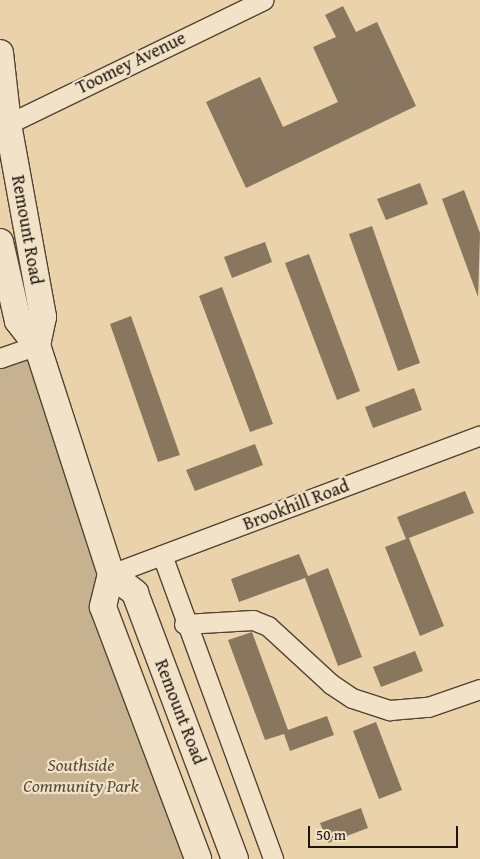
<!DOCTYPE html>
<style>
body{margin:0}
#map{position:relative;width:480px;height:859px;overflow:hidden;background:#ead2aa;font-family:"Gentium Book Plus",serif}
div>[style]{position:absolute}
.green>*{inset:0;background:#c7b28f}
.building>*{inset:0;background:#88775e}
.roads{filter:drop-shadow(1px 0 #514434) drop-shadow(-1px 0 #514434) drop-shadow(0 1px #514434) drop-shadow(0 -1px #514434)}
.street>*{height:19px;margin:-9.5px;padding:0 9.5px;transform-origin:9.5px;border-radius:9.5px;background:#f1e2c8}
.secondary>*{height:26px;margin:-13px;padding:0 13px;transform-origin:13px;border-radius:13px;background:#f1e2c8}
span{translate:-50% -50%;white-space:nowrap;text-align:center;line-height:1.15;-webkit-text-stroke:4.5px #f1e2c8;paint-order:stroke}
.street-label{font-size:18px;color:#1e140c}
.park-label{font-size:18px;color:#594b3a;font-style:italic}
.scale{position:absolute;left:308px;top:826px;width:150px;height:22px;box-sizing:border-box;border:2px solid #1e140c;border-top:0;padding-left:6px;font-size:15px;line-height:18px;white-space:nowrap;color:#1e140c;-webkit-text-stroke:4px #f1e2c8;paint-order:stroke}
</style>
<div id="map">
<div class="green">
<i style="clip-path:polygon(37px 345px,100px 543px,103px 607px,198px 859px,0 859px,0 358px)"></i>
</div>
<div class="building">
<i style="clip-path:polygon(343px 6px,356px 32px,377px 22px,416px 106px,246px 188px,206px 102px,260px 77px,283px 127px,338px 102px,313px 47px,336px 37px,325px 15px)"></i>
<i style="clip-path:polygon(420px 183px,428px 204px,386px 220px,377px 199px)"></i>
<i style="clip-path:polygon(464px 190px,480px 233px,478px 297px,442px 199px)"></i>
<i style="clip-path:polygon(372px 226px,420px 363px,398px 371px,349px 234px)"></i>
<i style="clip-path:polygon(265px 242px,272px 262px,232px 278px,224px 257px)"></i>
<i style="clip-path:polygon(309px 254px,360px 391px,337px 400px,285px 263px)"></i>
<i style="clip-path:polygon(222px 287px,273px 424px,250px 432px,199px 296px)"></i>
<i style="clip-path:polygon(131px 316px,180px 455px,158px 462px,110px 324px)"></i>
<i style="clip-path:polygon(414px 388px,422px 410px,373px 428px,365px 407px)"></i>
<i style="clip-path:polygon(255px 444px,263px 465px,195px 491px,186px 470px)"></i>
<i style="clip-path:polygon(465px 491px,474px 513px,409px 538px,444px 626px,420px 636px,385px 547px,406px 539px,397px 517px)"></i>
<i style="clip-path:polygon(299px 554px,308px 576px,328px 568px,362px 657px,338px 666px,305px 578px,239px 602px,231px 579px)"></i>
<i style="clip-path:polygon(252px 632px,288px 730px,327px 716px,334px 735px,290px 751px,284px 734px,265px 740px,228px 640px)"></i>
<i style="clip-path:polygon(415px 651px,423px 671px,381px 687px,373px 667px)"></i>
<i style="clip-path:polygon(376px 722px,402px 790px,379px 799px,353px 731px)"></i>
<i style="clip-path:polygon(361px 808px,368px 828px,328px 843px,320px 823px)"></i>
</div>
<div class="roads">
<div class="street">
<i style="left:8px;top:124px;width:284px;rotate:-25.9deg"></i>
<i style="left:0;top:358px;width:39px;rotate:-19deg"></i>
<i style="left:162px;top:555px;width:324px;rotate:69.9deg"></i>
<i style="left:111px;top:574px;width:394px;rotate:-20.6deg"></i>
<i style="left:184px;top:624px;width:69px;rotate:-3.3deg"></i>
<i style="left:253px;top:620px;width:16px;rotate:22deg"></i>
<i style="left:268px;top:626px;width:86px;rotate:42.6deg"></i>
<i style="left:331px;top:684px;width:25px;rotate:34deg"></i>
<i style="left:352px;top:698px;width:40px;rotate:18deg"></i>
<i style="left:390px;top:710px;width:38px;rotate:-5deg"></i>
<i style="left:428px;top:707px;width:55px;rotate:-19.1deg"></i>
</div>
<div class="secondary">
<i style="left:0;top:53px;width:71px;rotate:83.6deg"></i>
<i style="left:8px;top:124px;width:196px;rotate:79.7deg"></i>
<i style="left:43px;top:317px;width:29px;rotate:102deg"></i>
<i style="left:0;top:242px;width:81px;rotate:77.2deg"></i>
<i style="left:18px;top:321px;width:31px;rotate:52deg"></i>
<i style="left:37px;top:345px;width:241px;rotate:72.1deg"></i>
<i style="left:111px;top:574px;width:31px;rotate:38deg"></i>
<i style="left:135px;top:593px;width:284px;rotate:69.4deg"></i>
<i style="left:111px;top:574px;width:34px;rotate:104deg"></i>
<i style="left:103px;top:607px;width:269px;rotate:69.3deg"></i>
</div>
</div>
<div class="street-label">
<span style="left:131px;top:63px;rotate:-26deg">Toomey Avenue</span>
<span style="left:27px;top:230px;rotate:80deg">Remount Road</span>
<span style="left:296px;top:505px;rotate:-21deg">Brookhill Road</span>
<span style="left:180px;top:712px;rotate:69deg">Remount Road</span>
</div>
<div class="park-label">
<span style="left:81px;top:776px">Southside<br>Community Park</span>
</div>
<div class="scale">50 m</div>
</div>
